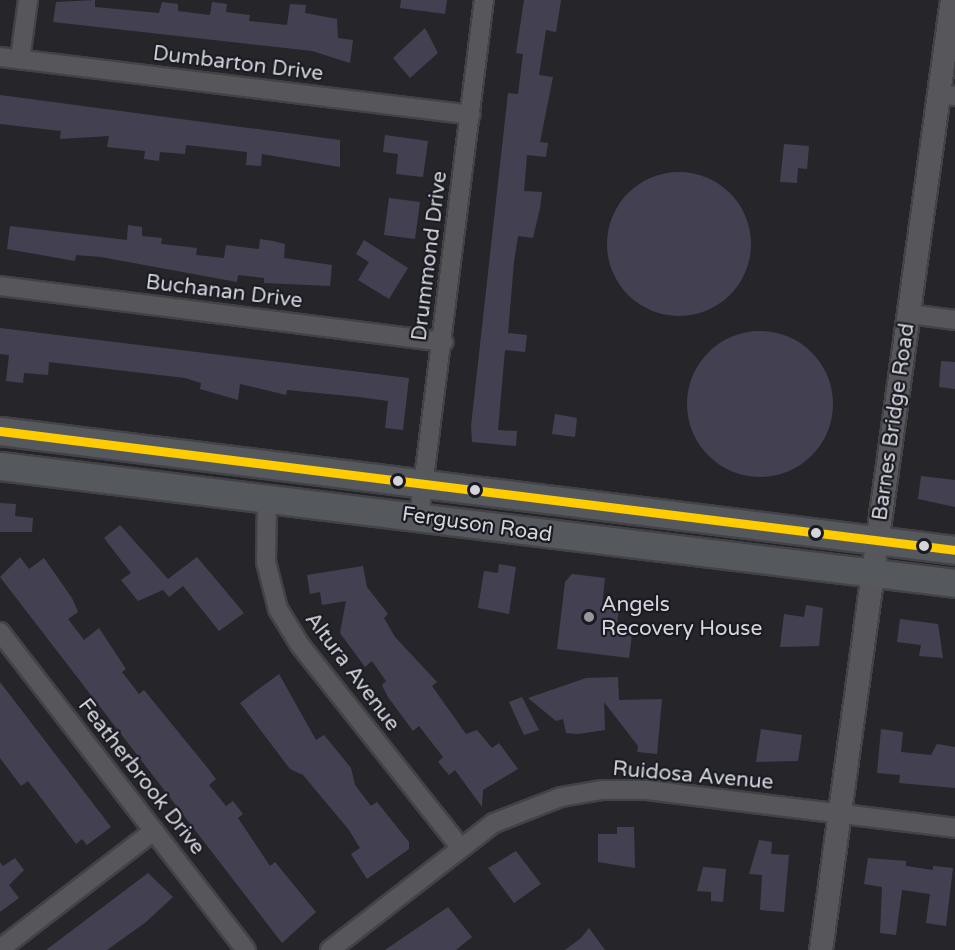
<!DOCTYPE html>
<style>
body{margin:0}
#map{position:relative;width:955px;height:950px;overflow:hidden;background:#26262a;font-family:"Varela Round",sans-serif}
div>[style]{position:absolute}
.building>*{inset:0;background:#434151}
.round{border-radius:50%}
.roads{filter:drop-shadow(2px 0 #434347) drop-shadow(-2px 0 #434347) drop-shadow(0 2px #434347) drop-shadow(0 -2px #434347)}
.minor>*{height:18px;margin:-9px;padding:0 9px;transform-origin:9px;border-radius:9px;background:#57575b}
.tertiary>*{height:22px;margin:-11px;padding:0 11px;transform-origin:11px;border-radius:11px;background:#57575b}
.secondary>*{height:27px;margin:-13.5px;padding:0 13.5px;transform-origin:13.5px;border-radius:13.5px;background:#55585d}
.bus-1>*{height:9px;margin:-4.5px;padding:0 4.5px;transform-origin:4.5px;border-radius:4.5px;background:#fc0}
.dots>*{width:16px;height:16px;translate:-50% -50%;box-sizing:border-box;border:3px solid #1a1a23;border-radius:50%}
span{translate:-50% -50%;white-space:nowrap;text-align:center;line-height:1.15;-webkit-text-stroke:4.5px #1a1a23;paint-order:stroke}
.street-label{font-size:21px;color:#d4d4da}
.poi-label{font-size:21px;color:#d4d4da}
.left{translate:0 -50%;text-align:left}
</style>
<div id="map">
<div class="building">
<i style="clip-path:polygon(95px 0,95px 7px,159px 13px,162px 2px,178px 4px,178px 11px,210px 15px,212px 2px,227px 4px,226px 12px,250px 15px,249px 21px,287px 25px,290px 4px,306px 5px,305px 13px,337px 19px,338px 38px,353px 40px,350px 63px,312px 51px,53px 22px,56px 2px)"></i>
<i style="clip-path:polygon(401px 0,447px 0,445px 14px,400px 8px)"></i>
<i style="clip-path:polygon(524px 0,561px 0,556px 32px,546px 30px,539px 75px,553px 77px,540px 142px,548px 143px,546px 157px,527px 155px,524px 191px,542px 192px,540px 208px,533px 238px,518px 236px,514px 262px,508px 333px,527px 335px,525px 352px,505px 350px,498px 430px,517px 431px,516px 446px,472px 442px,471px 426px,508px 93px,518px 94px,523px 54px,516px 53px)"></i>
<i style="clip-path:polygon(425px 28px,438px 53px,410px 78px,393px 58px)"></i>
<i style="clip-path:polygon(0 95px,340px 140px,340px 167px,262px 154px,261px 166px,246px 165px,247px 152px,186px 145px,185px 154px,160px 152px,159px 161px,144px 159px,145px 151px,107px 147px,109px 136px,60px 139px,61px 131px,0 124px)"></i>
<i style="clip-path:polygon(385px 135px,428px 141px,423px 177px,396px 174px,398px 154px,383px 152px)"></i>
<i style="clip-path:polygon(784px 144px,809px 146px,807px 169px,798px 168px,797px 183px,780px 182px)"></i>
<i class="round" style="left:607px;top:172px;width:144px;height:144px"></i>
<i style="clip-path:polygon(389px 198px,420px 202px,415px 239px,384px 235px)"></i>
<i style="clip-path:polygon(128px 225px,142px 227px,142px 236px,162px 238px,161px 244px,197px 248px,196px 255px,224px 258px,226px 245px,259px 249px,260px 239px,273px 241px,285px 244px,284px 258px,332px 265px,330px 286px,264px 283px,264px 278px,238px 275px,237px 282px,101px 257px,76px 255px,75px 261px,7px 249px,10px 226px,127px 240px)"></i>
<i style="clip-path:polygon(364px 240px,408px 268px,389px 299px,358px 280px,369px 262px,356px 254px)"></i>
<i style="clip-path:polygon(0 328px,409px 378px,403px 430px,385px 428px,388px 401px,359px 397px,287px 390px,286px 395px,240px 384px,238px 400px,200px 389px,201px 383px,185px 378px,49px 362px,48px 375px,24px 373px,23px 383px,6px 381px,9px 355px,0 354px)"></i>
<i class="round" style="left:687px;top:331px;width:146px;height:146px"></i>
<i style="clip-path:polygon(941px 361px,955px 362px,955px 389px,939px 387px)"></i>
<i style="clip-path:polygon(555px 414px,577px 418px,575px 437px,552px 434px)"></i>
<i style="clip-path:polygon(921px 476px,955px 480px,955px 507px,918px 499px)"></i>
<i style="clip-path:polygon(0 503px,16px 504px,15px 516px,33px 518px,32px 532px,0 532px)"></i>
<i style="clip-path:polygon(120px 525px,168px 579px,197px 557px,244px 613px,219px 631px,183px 586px,169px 597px,163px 590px,138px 601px,121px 580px,131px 573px,104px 538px)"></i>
<i style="clip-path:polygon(20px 557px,29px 569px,44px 558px,72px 598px,78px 612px,68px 619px,84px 640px,99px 628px,126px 669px,122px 672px,139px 694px,144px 690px,206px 766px,216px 779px,209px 785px,226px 806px,233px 801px,243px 814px,238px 818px,270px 866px,275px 862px,316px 912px,282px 943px,0 577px)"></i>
<i style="clip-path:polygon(499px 564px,516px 567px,509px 614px,478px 608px,484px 571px,498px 573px)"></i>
<i style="clip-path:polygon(363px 566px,367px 587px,388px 614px,384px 618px,395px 637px,437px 682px,432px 686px,466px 734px,477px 730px,492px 748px,499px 743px,518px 769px,483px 790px,482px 807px,455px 770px,449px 775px,438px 762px,443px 757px,419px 726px,413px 731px,388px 697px,382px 685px,386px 681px,372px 661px,365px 667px,340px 633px,346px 601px,322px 605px,320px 592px,310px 594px,307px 575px)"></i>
<i style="clip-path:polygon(572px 574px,605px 578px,602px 606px,619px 608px,617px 625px,633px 627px,629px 658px,557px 649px,565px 582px)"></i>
<i style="clip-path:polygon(806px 605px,823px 608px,819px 646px,780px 647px,784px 614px,804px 617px)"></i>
<i style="clip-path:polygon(900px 619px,938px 624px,943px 658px,919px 656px,921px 645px,897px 642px)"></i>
<i style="clip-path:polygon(279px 674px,316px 740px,324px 735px,351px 768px,355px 785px,371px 806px,377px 802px,409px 842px,409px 849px,367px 879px,351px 854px,360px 848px,349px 830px,303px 775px,290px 769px,240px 703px)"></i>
<i style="clip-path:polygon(618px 677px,619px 700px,662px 699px,657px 754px,637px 752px,638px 746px,604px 702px,605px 730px,578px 734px,566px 733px,563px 719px,556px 721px,528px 698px,586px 678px)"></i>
<i style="clip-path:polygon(0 682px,111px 827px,87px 845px,82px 839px,76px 844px,28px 781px,21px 786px,0 758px)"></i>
<i style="clip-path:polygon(522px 697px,539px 730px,524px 735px,509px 702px)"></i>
<i style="clip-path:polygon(761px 729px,802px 735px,798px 761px,756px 762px)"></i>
<i style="clip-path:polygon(881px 729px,903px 732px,901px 752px,931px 755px,937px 744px,955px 747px,955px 788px,899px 783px,900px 775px,877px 773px)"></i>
<i style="clip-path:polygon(617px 827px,634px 827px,635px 868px,598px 862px,598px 834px,617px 834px)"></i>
<i style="clip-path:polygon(759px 840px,772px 842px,771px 854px,789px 855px,784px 912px,760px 910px,762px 875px,749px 874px)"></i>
<i style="clip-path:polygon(516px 851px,541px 884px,514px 903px,488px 868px)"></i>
<i style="clip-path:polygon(15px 858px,24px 870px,9px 885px,19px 898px,0 912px,0 862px,3px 866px)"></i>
<i style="clip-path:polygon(868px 858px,906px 861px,906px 866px,933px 870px,933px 866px,953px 868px,946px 926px,926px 923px,930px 894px,902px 890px,896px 935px,880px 933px,882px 887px,864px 884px)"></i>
<i style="clip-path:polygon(703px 867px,726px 869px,723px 902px,711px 901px,711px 892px,697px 891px)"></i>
<i style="clip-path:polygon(148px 873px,173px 897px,146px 922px,107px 950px,46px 950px)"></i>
<i style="clip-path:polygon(448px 907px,472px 937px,456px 950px,385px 950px)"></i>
<i style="clip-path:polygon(589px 928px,605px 950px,565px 950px,581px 938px)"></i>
</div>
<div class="roads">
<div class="minor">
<i style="left:0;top:57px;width:474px;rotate:7deg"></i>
<i style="left:20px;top:59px;width:60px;rotate:-82.3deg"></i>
<i style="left:939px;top:94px;width:16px;rotate:7deg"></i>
<i style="left:0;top:286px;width:447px;rotate:7.2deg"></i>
<i style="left:910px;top:314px;width:45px;rotate:7.6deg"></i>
<i style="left:267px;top:499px;width:63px;rotate:90.9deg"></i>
<i style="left:266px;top:562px;width:49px;rotate:75.7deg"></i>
<i style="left:278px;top:609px;width:42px;rotate:58.6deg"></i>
<i style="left:300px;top:645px;width:259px;rotate:51.6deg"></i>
<i style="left:419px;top:518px;width:522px;rotate:-82.85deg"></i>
<i style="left:0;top:632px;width:402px;rotate:52.3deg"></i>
<i style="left:0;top:949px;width:194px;rotate:-37.5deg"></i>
<i style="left:330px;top:950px;width:207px;rotate:-37.8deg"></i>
<i style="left:494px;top:823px;width:72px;rotate:-21.2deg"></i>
<i style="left:561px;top:797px;width:42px;rotate:-9.7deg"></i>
<i style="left:602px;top:790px;width:45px"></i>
<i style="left:647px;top:790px;width:310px;rotate:7deg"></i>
</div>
<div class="tertiary">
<i style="left:821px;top:950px;width:959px;rotate:-82.15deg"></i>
</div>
<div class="secondary">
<i style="left:0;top:431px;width:962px;rotate:7.1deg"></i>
<i style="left:0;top:466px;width:962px;rotate:6.98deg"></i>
</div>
</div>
<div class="bus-1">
<i style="left:0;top:431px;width:962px;rotate:7.1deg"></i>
</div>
<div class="dots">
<i style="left:398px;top:481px;background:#d4d4da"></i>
<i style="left:475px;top:490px;background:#d4d4da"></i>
<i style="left:816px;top:533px;background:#d4d4da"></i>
<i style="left:924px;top:546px;background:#d4d4da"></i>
<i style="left:589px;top:617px;background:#97979c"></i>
</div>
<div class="street-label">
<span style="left:238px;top:64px;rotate:7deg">Dumbarton Drive</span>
<span style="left:430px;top:256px;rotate:-83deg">Drummond Drive</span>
<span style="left:224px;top:292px;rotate:7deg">Buchanan Drive</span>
<span style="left:894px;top:422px;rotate:-82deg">Barnes Bridge Road</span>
<span style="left:477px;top:525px;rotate:8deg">Ferguson Road</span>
<span style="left:352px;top:672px;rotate:53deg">Altura Avenue</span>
<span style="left:693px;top:776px;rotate:5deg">Ruidosa Avenue</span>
<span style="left:141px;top:777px;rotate:52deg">Featherbrook Drive</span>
</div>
<div class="poi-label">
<span class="left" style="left:601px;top:617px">Angels<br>Recovery House</span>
</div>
</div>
